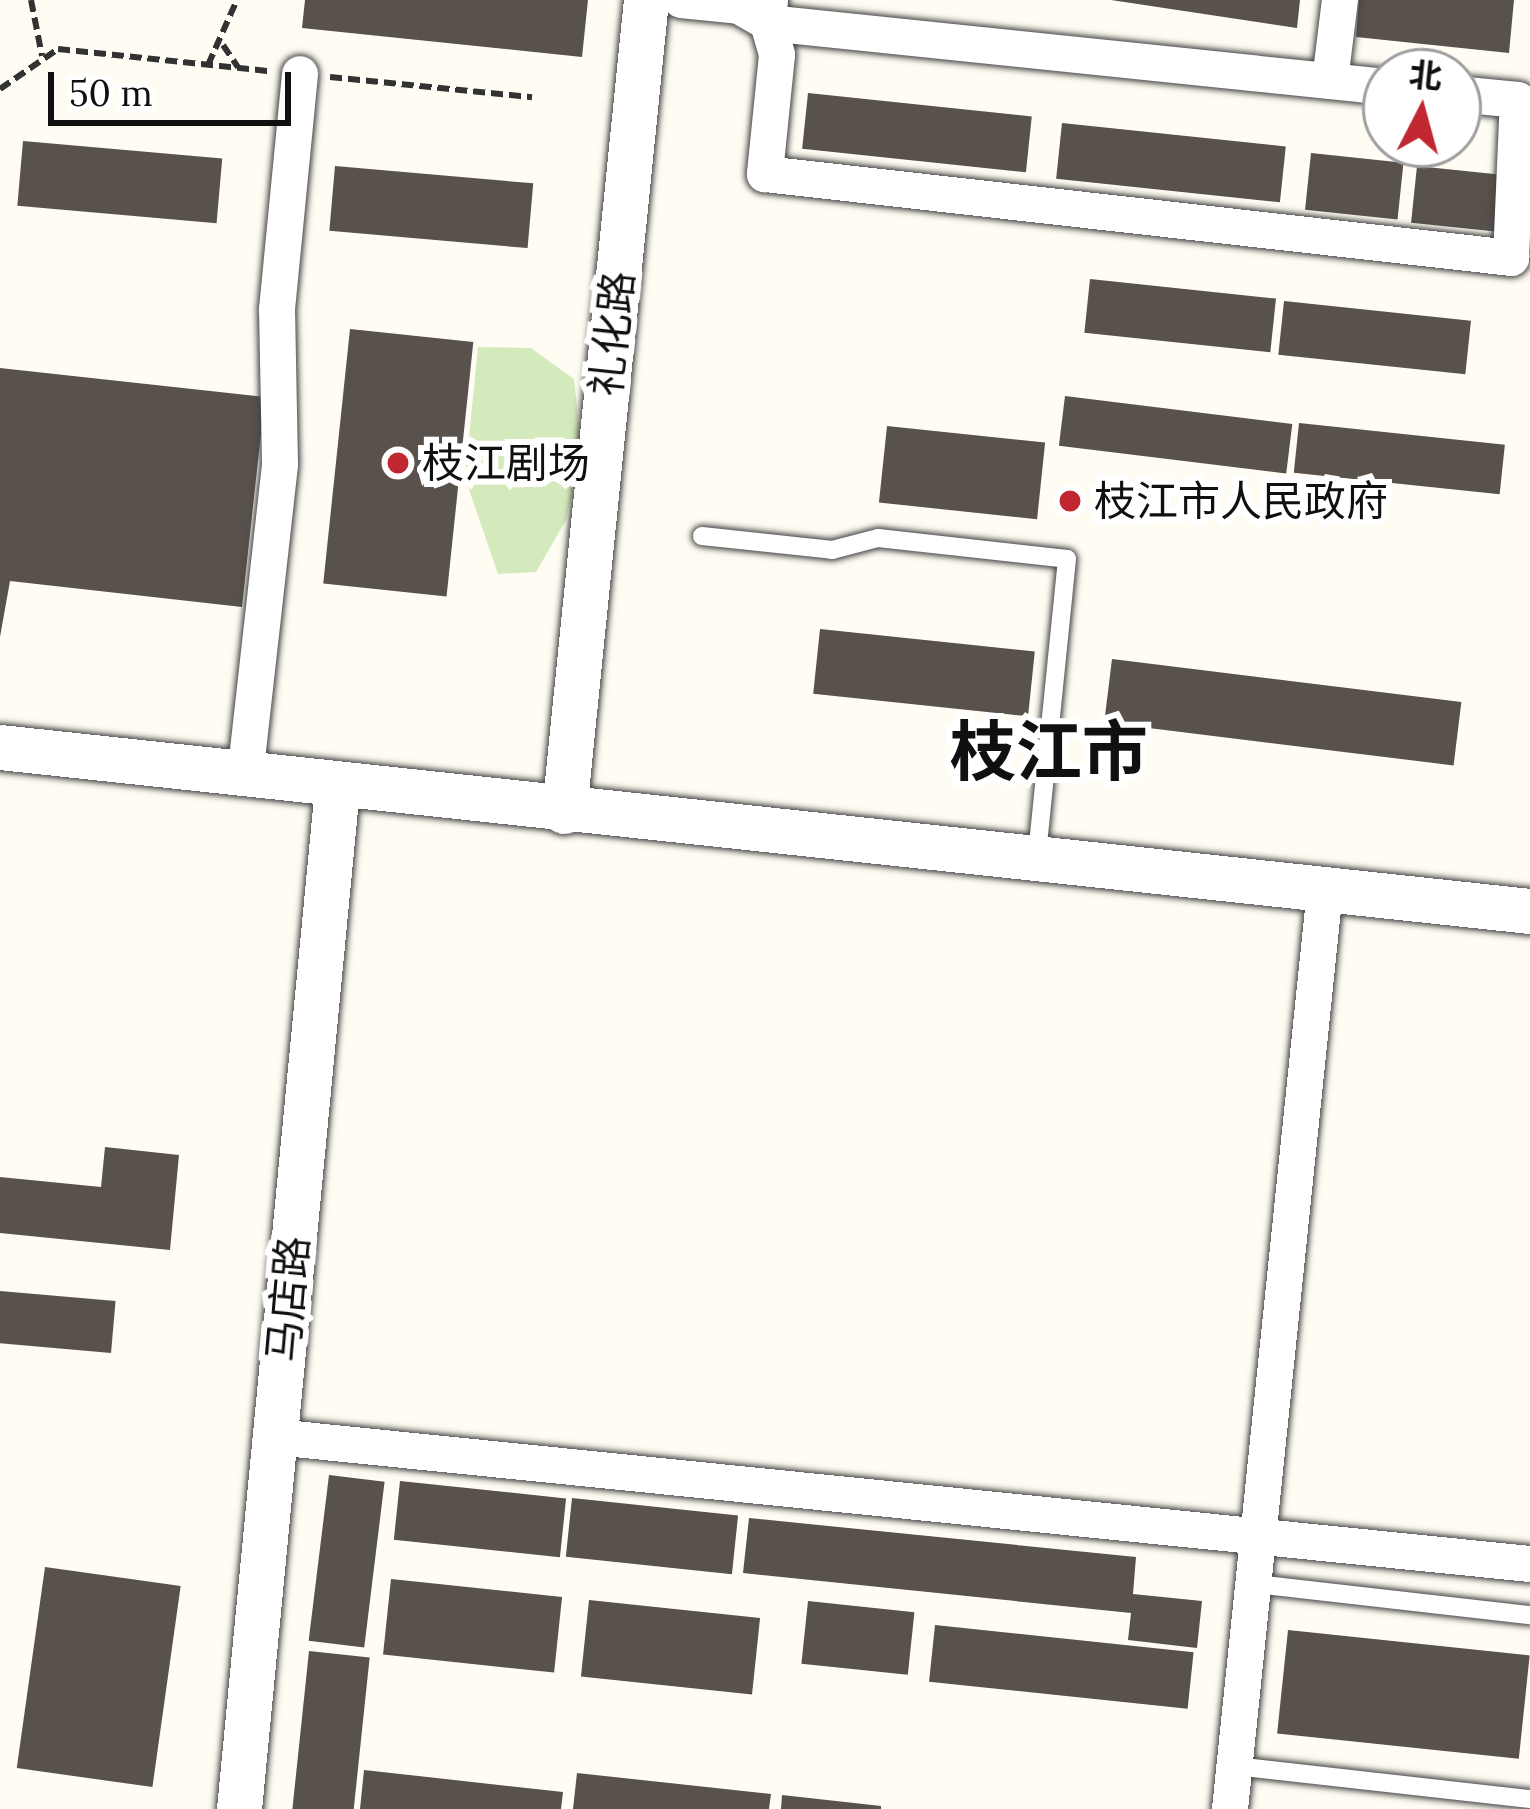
<!DOCTYPE html>
<meta charset="utf-8">
<style>
body{margin:0}
#map{position:relative;width:1530px;height:1809px;overflow:hidden;background:#fffcf3;font-family:Lora,"Noto Sans SC",serif}
div>[style]{position:absolute}
.green>*{inset:0;background:#d4eabc}
.building>*{inset:0;background:#58514c;transform-origin:0 0}
.path>*{height:6px;margin-top:-3px;transform-origin:0;background:repeating-linear-gradient(90deg,#323232 0 12px,transparent 0 18px)}
.roads{filter:drop-shadow(0 0 3px #434343) drop-shadow(0 0 3px #434343)}
.service>*{height:18px;margin:-9px;padding:0 9px;transform-origin:9px;border-radius:9px;background:#fff}
.minor>*{height:36px;margin:-18px;padding:0 18px;transform-origin:18px;border-radius:18px;background:#fff}
.tertiary>*{height:45px;margin:-22.5px;padding:0 22.5px;transform-origin:22.5px;border-radius:22.5px;background:#fff}
.dots>*{width:33px;height:33px;translate:-50% -50%;box-sizing:border-box;border:6px solid #fff;border-radius:50%}
span{translate:-50% -50%;white-space:nowrap;text-align:center;line-height:1.15;-webkit-text-stroke:12px #fff;paint-order:stroke}
.street-label{font-size:42px;color:#101010}
.poi-label{font-size:42px;color:#101010}
.left{translate:0 -50%;text-align:left}
.town-label{font-size:66px;color:#101010;font-weight:700}
.north{position:absolute;left:1362px;top:48px;width:120px;height:120px;box-sizing:border-box;background:#fff;border:3px solid #9f9f9f;border-radius:50%;rotate:6deg;font-size:33px;font-weight:700;line-height:48px;text-align:center;color:#101010}
.north::after{content:'';display:block;margin:auto;width:42px;height:54px;background:#c02730;clip-path:polygon(50% 0,100% 100%,50% 72%,0 100%)}
.scale{position:absolute;left:48px;top:72px;width:243px;height:54px;box-sizing:border-box;border:6px solid #101010;border-top:0;padding-left:15px;font-size:36px;line-height:42px;white-space:nowrap;color:#101010;-webkit-text-stroke:9px #fff;paint-order:stroke}
</style>
<div id="map">
<div class="green">
<i style="clip-path:polygon(478px 347px,531px 348px,574px 379px,582px 453px,566px 520px,536px 572px,498px 574px,465px 478px)"></i>
</div>
<div class="building">
<i style="clip-path:polygon(305px 0,588px 0,582px 57px,302px 28px)"></i>
<i style="clip-path:polygon(1111px 0,1300px 0,1297px 28px)"></i>
<i style="clip-path:polygon(1359px 0,1514px 0,1509px 53px,1356px 37px)"></i>
<i style="left:808px;top:93px;width:225px;height:56px;rotate:6deg"></i>
<i style="left:1062px;top:123px;width:225px;height:56px;rotate:6deg"></i>
<i style="left:23px;top:141px;width:200px;height:65px;rotate:5deg"></i>
<i style="left:1311px;top:153px;width:93px;height:57px;rotate:6deg"></i>
<i style="left:335px;top:166px;width:199px;height:65px;rotate:5deg"></i>
<i style="left:1417px;top:166px;width:92px;height:57px;rotate:6deg"></i>
<i style="left:1090px;top:279px;width:187px;height:54px;rotate:6deg"></i>
<i style="left:1284px;top:301px;width:188px;height:54px;rotate:6deg"></i>
<i style="left:350px;top:329px;width:124px;height:256px;rotate:6deg"></i>
<i style="clip-path:polygon(0 368px,265px 397px,242px 607px,10px 581px,0 637px)"></i>
<i style="left:1065px;top:396px;width:229px;height:50px;rotate:7deg"></i>
<i style="left:1299px;top:423px;width:207px;height:50px;rotate:6deg"></i>
<i style="left:887px;top:426px;width:159px;height:77px;rotate:6deg"></i>
<i style="left:820px;top:629px;width:216px;height:65px;rotate:6deg"></i>
<i style="left:1112px;top:659px;width:352px;height:64px;rotate:7deg"></i>
<i style="clip-path:polygon(105px 1147px,179px 1155px,170px 1250px,0 1233px,0 1177px,101px 1187px)"></i>
<i style="left:0;top:1291px;width:116px;height:52px;rotate:5deg"></i>
<i style="left:329px;top:1475px;width:56px;height:167px;rotate:7deg"></i>
<i style="left:400px;top:1481px;width:167px;height:59px;rotate:6deg"></i>
<i style="left:572px;top:1498px;width:167px;height:59px;rotate:6deg"></i>
<i style="clip-path:polygon(749px 1518px,1136px 1557px,1133px 1594px,1202px 1601px,1197px 1648px,1128px 1640px,1131px 1613px,743px 1573px)"></i>
<i style="left:45px;top:1567px;width:137px;height:203px;rotate:8deg"></i>
<i style="left:391px;top:1579px;width:172px;height:76px;rotate:6deg"></i>
<i style="left:589px;top:1600px;width:172px;height:77px;rotate:6deg"></i>
<i style="left:808px;top:1601px;width:107px;height:63px;rotate:6deg"></i>
<i style="left:935px;top:1625px;width:260px;height:57px;rotate:6deg"></i>
<i style="left:1288px;top:1630px;width:243px;height:104px;rotate:6deg"></i>
<i style="left:309px;top:1651px;width:61px;height:159px;rotate:6deg"></i>
<i style="clip-path:polygon(364px 1770px,563px 1792px,561px 1809px,360px 1809px)"></i>
<i style="clip-path:polygon(577px 1773px,771px 1794px,769px 1809px,573px 1809px)"></i>
<i style="clip-path:polygon(782px 1795px,881px 1806px,881px 1809px,781px 1809px)"></i>
</div>
<div class="path">
<i style="left:31px;top:0;width:57px;rotate:78.9deg"></i>
<i style="left:223px;top:45px;width:27px;rotate:56deg"></i>
<i style="left:208px;top:65px;width:71px;rotate:-66deg"></i>
<i style="left:330px;top:77px;width:203px;rotate:5.7deg"></i>
<i style="left:0;top:89px;width:70px;rotate:-34.6deg"></i>
<i style="left:58px;top:49px;width:212px;rotate:6deg"></i>
</div>
<div class="roads">
<div class="service">
<i style="left:702px;top:536px;width:131px;rotate:6.1deg"></i>
<i style="left:832px;top:550px;width:48px;rotate:-14.6deg"></i>
<i style="left:878px;top:538px;width:190px;rotate:6.3deg"></i>
<i style="left:1067px;top:559px;width:298px;rotate:95.8deg"></i>
<i style="left:1256px;top:1584px;width:276px;rotate:6.5deg"></i>
<i style="left:1235px;top:1766px;width:297px;rotate:6.4deg"></i>
</div>
<div class="minor">
<i style="left:681px;top:0;width:58px;rotate:5.9deg"></i>
<i style="left:739px;top:6px;width:34px;rotate:30deg"></i>
<i style="left:768px;top:23px;width:33px;rotate:74deg"></i>
<i style="left:777px;top:55px;width:120px;rotate:95.8deg"></i>
<i style="left:765px;top:174px;width:751px;rotate:6.42deg"></i>
<i style="left:1511px;top:258px;width:158px;rotate:-87.5deg"></i>
<i style="left:1518px;top:100px;width:60px;rotate:-174.3deg"></i>
<i style="left:770px;top:0;width:23px;rotate:95deg"></i>
<i style="left:768px;top:23px;width:621px;rotate:5.91deg"></i>
<i style="left:1330px;top:81px;width:82px;rotate:-83deg"></i>
<i style="left:245px;top:777px;width:315px;rotate:-83.6deg"></i>
<i style="left:280px;top:464px;width:155px;rotate:-91.1deg"></i>
<i style="left:277px;top:309px;width:236px;rotate:-84.4deg"></i>
<i style="left:275px;top:1437px;width:1261px;rotate:5.78deg"></i>
<i style="left:1230px;top:1809px;width:924px;rotate:-84.1deg"></i>
</div>
<div class="tertiary">
<i style="left:0;top:747px;width:1539px;rotate:6.12deg"></i>
<i style="left:564px;top:811px;width:815px;rotate:-84.23deg"></i>
<i style="left:239px;top:1809px;width:1026px;rotate:-84.52deg"></i>
</div>
</div>
<div class="dots">
<i style="left:398px;top:463px;background:#c02730"></i>
<i style="left:1070px;top:501px;background:#c02730"></i>
</div>
<div class="street-label">
<span style="left:612px;top:334px;rotate:-84deg">礼化路</span>
<span style="left:288px;top:1299px;rotate:-85deg">马店路</span>
</div>
<div class="poi-label">
<span class="left" style="left:422px;top:463px">枝江剧场</span>
<span class="left" style="left:1094px;top:501px">枝江市人民政府</span>
</div>
<div class="town-label">
<span style="left:1049px;top:752px">枝江市</span>
</div>
<div class="north">北</div>
<div class="scale">50 m</div>
</div>
